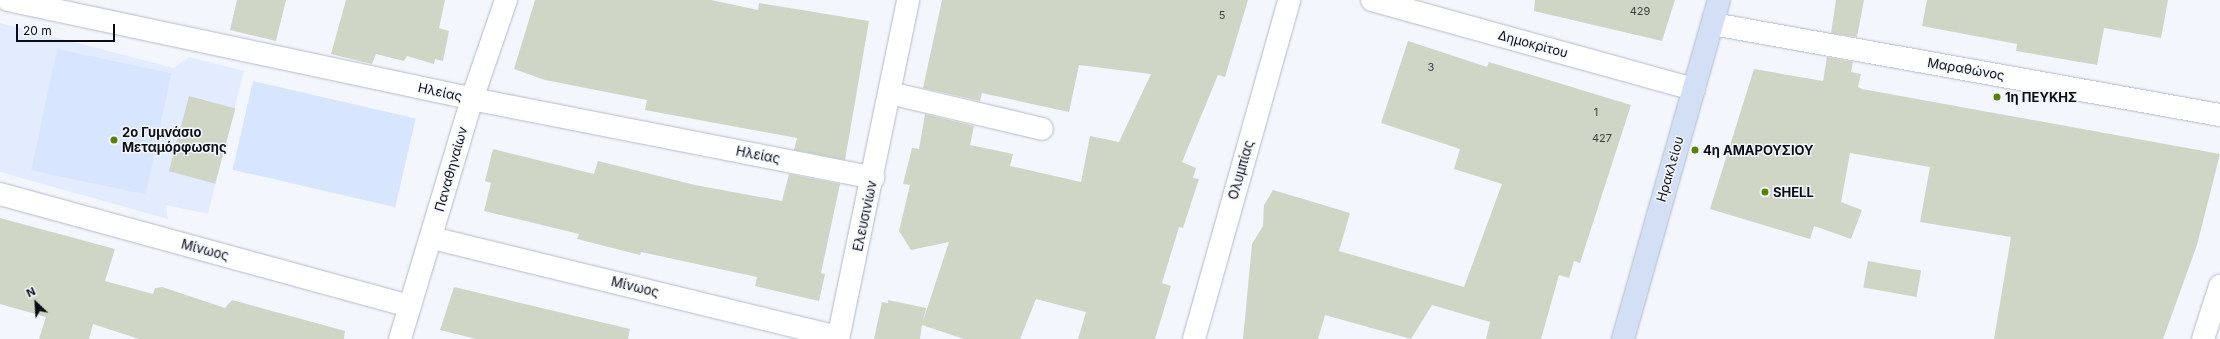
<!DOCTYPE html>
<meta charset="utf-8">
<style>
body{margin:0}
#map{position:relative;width:2220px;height:339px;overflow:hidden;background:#f3f6fc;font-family:Inter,sans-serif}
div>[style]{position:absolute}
.built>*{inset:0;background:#e3ecfe}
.green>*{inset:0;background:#d8e5fe;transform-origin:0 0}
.building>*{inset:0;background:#cfd6c6;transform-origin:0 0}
.roads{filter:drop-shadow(0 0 1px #b2bac9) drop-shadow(0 0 1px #b2bac9)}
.minor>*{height:22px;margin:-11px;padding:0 11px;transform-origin:11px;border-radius:11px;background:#fff}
.major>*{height:22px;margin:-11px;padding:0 11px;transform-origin:11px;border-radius:11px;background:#d3dff5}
.dots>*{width:11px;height:11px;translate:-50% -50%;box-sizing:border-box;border:2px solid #f3f6fc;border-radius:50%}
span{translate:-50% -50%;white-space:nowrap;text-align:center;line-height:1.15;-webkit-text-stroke:3px #f3f6fc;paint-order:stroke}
.number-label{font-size:11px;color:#3b3f3f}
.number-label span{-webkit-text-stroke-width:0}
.street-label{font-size:13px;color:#0a0d12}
.poi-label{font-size:13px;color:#0a0d12;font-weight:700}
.left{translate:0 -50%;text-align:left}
.north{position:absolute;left:16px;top:283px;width:40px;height:40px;-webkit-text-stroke:3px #f3f6fc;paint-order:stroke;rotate:335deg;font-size:11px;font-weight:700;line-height:16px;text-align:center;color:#0a0d12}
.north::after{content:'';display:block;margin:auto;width:14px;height:18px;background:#0a0d12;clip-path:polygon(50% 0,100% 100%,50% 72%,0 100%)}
.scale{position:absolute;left:16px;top:24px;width:99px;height:18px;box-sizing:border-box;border:2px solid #0a0d12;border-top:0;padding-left:5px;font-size:12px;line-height:14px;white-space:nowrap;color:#0a0d12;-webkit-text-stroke:3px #f3f6fc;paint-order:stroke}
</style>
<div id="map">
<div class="built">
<i style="clip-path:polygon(0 23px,174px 68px,189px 57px,244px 71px,208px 214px,166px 205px,168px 219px,0 172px)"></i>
</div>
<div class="green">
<i style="left:57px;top:49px;width:117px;height:124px;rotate:12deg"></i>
<i style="left:253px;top:81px;width:167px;height:91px;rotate:13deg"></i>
</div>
<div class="building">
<i style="clip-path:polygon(237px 0,286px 0,276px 41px,230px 30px)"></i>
<i style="clip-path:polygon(346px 0,445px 0,439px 28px,449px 31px,443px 61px,435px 59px,434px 64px,407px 56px,404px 61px,376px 54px,372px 64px,331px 54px)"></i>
<i style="clip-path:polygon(535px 0,711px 0,758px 10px,759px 3px,869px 21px,845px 160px,794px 150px,797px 138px,645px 110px,647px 100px,545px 80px,514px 69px)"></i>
<i style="clip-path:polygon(942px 0,1248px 0,1225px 77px,1218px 75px,1182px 162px,1196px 168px,1193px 178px,1199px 179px,1183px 228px,1179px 227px,1162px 283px,1171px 286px,1155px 339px,1078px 339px,1086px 312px,1036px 299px,1020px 339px,964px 339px,922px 325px,920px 339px,874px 339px,882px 302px,888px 303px,888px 300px,926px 308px,923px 321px,949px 242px,911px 250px,899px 231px,910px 185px,903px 184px,912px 148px,919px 149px,925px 114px,974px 126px,970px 145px,1013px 154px,1010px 166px,1081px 182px,1090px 136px,1119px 142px,1151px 74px,1079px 65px,1069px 112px,982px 93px,980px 101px,923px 88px)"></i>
<i style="clip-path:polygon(1535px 0,1675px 0,1662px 41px,1534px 11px)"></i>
<i style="clip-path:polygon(1836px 0,1864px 0,1857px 37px,1831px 33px)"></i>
<i style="clip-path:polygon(1927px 0,2168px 0,2161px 38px,2104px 28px,2097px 65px,2016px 51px,2017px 44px,1922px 26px)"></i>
<i style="clip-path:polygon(1408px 41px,1487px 67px,1489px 62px,1631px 105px,1580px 263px,1574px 261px,1569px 278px,1559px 275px,1541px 339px,1486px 339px,1490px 322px,1432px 305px,1411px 339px,1325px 315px,1318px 339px,1243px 339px,1252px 244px,1263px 226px,1264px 205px,1273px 190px,1350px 213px,1339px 251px,1464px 287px,1502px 184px,1454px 169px,1460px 149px,1381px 123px)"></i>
<i style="clip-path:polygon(1827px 57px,1853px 62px,1851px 72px,1861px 74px,1858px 87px,1862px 89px,2220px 154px,2197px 245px,2163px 339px,1994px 339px,2011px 237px,1920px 222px,1930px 167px,1850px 153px,1841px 202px,1862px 210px,1851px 239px,1814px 226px,1810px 239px,1710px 209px,1754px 69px,1823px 81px)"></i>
<i style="left:189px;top:96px;width:48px;height:78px;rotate:15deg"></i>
<i style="clip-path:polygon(493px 149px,594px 174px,598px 161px,695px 185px,782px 201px,789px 174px,840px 184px,821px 273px,825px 274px,819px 301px,755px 286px,757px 277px,641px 252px,640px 255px,577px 239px,579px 234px,484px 211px,491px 183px,485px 181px)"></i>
<i style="clip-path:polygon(0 218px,115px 249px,105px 281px,153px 294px,155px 288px,162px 287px,225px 308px,232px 300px,345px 331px,344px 339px,139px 339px,93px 324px,89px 339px,39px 339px,46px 317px,0 304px)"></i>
<i style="left:1868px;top:261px;width:54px;height:27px;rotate:10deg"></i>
<i style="clip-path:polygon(454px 287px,630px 329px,628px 339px,476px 339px,440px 330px)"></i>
</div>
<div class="roads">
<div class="minor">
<i style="left:8px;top:0;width:474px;rotate:12deg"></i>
<i style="left:472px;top:99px;width:409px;rotate:11.1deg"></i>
<i style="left:1372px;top:0;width:334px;rotate:15.5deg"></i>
<i style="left:1713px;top:24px;width:515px;rotate:10.18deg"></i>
<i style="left:890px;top:93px;width:156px;rotate:13.3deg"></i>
<i style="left:0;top:194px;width:424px;rotate:15.3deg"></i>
<i style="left:432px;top:238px;width:418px;rotate:13.7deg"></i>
<i style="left:400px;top:339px;width:251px;rotate:-73.3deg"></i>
<i style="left:472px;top:99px;width:105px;rotate:-71deg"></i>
<i style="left:838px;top:339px;width:346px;rotate:-78.3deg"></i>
<i style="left:1194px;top:339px;width:352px;rotate:-74.3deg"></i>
<i style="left:2203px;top:339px;width:56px;rotate:-72.2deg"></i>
</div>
<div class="major">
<i style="left:1623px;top:339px;width:352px;rotate:-74.2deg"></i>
</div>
</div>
<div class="dots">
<i style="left:1997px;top:97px;background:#598103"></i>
<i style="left:114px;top:140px;background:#598103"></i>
<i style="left:1695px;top:150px;background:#598103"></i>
<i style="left:1765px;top:192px;background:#598103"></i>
</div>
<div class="number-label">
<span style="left:1640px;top:11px">429</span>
<span style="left:1222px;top:15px">5</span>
<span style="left:1431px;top:67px">3</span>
<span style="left:1596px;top:112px">1</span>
<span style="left:1602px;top:138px">427</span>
</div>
<div class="street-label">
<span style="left:1533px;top:44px;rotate:15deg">Δημοκρίτου</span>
<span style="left:1966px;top:69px;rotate:10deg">Μαραθώνος</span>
<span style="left:440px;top:92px;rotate:12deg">Ηλείας</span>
<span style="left:758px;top:155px;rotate:11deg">Ηλείας</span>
<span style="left:451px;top:169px;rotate:-74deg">Παναθηναίων</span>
<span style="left:1670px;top:169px;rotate:-74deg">Ηρακλείου</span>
<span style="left:1241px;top:170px;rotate:-74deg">Ολυμπίας</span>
<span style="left:865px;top:216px;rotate:-78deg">Ελευσινίων</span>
<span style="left:205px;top:250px;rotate:15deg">Μίνωος</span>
<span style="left:635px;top:287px;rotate:14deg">Μίνωος</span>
</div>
<div class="poi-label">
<span class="left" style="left:2005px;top:97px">1η ΠΕΥΚΗΣ</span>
<span class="left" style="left:122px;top:140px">2ο Γυμνάσιο<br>Μεταμόρφωσης</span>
<span class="left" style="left:1703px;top:150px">4η ΑΜΑΡΟΥΣΙΟΥ</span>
<span class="left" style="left:1773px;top:192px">SHELL</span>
</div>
<div class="north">N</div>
<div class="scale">20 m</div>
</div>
